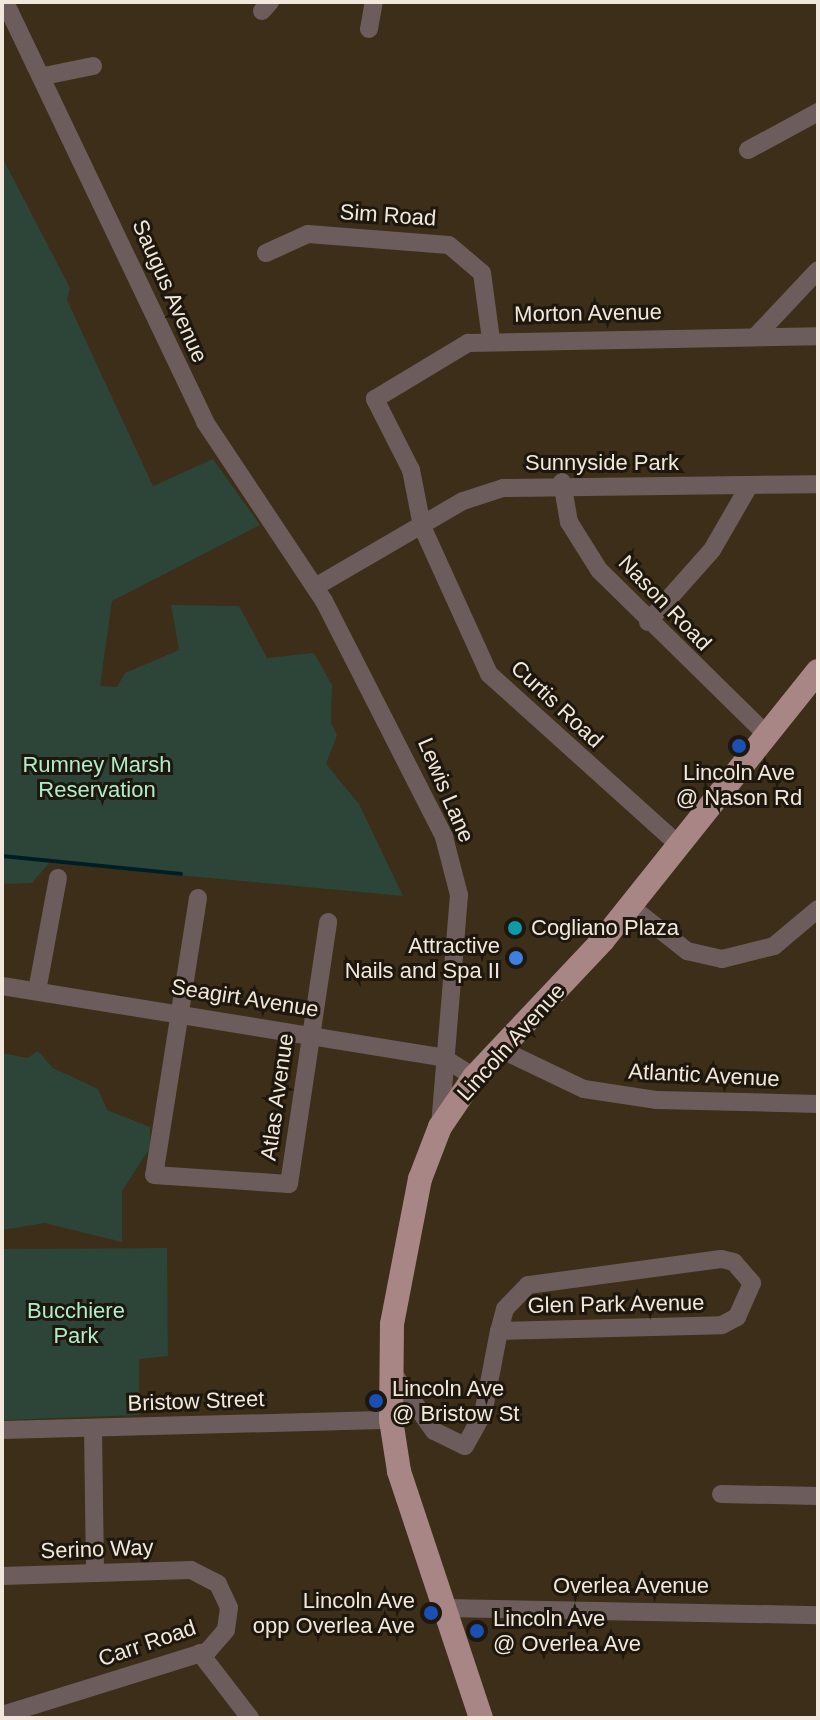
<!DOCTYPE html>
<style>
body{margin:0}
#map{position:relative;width:820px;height:1720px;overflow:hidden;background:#3c2e18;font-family:Arial,sans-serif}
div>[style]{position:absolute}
.green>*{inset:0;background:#2c4538}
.stream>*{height:4px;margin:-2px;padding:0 2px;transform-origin:2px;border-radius:2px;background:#001d24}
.minor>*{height:18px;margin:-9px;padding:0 9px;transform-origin:9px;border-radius:9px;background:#6d5c5c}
.major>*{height:24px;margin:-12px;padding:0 12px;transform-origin:12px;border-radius:12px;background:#a88686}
.dots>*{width:22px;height:22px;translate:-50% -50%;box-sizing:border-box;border:4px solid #1e170e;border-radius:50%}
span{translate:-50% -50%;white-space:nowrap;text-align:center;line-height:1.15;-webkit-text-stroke:6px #1e170e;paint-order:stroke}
.street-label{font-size:22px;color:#f1e8db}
.park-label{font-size:22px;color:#afedca}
.poi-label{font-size:22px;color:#f1e8db}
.left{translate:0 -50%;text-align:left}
.right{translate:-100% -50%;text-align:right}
.frame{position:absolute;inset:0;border:4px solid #f1e8db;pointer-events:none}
</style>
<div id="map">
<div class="green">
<i style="clip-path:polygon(2px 157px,70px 288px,67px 300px,153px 486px,213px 459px,260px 525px,112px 601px,100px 686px,117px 687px,125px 673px,179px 650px,171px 605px,239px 606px,267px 658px,314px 653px,332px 685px,331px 723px,337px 735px,326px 764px,359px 804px,403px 896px,49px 863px,32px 883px,2px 884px)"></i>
<i style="clip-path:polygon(38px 1051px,53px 1068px,98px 1089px,107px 1110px,150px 1127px,150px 1148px,122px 1191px,122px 1242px,45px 1223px,2px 1230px,2px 1053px,27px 1058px)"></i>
<i style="clip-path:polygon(167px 1248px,168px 1356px,139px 1359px,139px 1415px,2px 1420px,2px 1249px)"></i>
</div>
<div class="stream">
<i style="left:2px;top:856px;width:180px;rotate:5.7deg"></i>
</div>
<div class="minor">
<i style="left:5px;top:2px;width:465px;rotate:64.5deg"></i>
<i style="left:205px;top:422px;width:215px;rotate:56.4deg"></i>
<i style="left:324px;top:601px;width:265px;rotate:63deg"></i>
<i style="left:444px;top:837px;width:60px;rotate:75.5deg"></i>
<i style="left:459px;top:895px;width:233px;rotate:94.7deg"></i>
<i style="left:262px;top:11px;width:12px;rotate:-48deg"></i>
<i style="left:369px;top:29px;width:27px;rotate:-80deg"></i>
<i style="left:44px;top:76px;width:50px;rotate:-11.5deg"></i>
<i style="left:748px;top:150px;width:80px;rotate:-28.5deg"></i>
<i style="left:266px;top:253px;width:46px;rotate:-24.3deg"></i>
<i style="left:308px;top:234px;width:141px;rotate:4.5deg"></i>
<i style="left:449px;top:245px;width:43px;rotate:40.3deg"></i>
<i style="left:482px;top:273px;width:68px;rotate:82.3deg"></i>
<i style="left:757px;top:335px;width:89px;rotate:-46.8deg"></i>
<i style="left:562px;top:482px;width:41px;rotate:80.1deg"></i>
<i style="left:569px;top:522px;width:57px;rotate:58deg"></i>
<i style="left:599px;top:570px;width:237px;rotate:44.5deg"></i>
<i style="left:315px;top:587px;width:171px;rotate:-30.2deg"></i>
<i style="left:463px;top:501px;width:42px;rotate:-18deg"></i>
<i style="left:503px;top:488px;width:315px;rotate:-0.7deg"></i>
<i style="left:648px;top:622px;width:96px;rotate:-48.4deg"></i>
<i style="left:712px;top:550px;width:74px;rotate:-60deg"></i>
<i style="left:680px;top:846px;width:257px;rotate:-138deg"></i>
<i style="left:489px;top:674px;width:162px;rotate:-114.4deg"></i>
<i style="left:422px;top:526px;width:57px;rotate:-101.1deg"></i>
<i style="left:411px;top:470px;width:80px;rotate:-116.9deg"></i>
<i style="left:375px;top:399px;width:109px;rotate:-31.1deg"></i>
<i style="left:468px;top:343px;width:350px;rotate:-1.1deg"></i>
<i style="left:198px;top:898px;width:280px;rotate:99deg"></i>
<i style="left:154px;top:1175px;width:135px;rotate:3.8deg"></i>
<i style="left:289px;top:1184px;width:265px;rotate:-81.5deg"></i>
<i style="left:630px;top:906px;width:73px;rotate:38.3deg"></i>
<i style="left:687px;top:951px;width:36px;rotate:13deg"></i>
<i style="left:722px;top:959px;width:54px;rotate:-14deg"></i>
<i style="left:774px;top:946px;width:57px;rotate:-40.1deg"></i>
<i style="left:2px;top:986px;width:446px;rotate:9.2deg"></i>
<i style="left:442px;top:1057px;width:38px;rotate:32deg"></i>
<i style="left:37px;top:991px;width:115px;rotate:-79.5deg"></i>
<i style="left:500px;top:1049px;width:93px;rotate:25.5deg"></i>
<i style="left:584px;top:1089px;width:74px;rotate:8.6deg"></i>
<i style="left:657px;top:1100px;width:161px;rotate:1.4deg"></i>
<i style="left:393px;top:1373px;width:71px;rotate:54.7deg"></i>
<i style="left:434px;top:1431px;width:34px;rotate:26deg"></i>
<i style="left:465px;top:1446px;width:37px;rotate:-61deg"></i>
<i style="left:483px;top:1414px;width:85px;rotate:-79.1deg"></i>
<i style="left:499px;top:1331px;width:223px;rotate:-1.5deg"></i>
<i style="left:722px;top:1325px;width:17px;rotate:-28deg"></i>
<i style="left:737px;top:1317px;width:37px;rotate:-66deg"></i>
<i style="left:752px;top:1283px;width:28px;rotate:-131deg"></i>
<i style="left:734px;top:1262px;width:13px;rotate:-167deg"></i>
<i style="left:721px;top:1259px;width:195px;rotate:172.3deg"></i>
<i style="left:528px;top:1285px;width:33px;rotate:134deg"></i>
<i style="left:505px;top:1309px;width:23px;rotate:105deg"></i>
<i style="left:93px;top:1428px;width:145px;rotate:89.2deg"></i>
<i style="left:2px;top:1430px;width:389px;rotate:-1.5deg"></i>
<i style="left:721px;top:1494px;width:97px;rotate:1.2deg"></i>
<i style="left:2px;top:1576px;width:189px;rotate:-1.8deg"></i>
<i style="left:191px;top:1570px;width:30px;rotate:27deg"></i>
<i style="left:218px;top:1584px;width:26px;rotate:65deg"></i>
<i style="left:229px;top:1608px;width:22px;rotate:98deg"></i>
<i style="left:226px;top:1630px;width:28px;rotate:131deg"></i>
<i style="left:208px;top:1651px;width:216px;rotate:162.7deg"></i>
<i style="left:444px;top:1608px;width:374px;rotate:1.1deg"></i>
<i style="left:200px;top:1653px;width:82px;rotate:52.4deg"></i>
</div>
<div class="major">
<i style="left:481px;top:1718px;width:260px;rotate:-108.4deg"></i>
<i style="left:399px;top:1471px;width:52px;rotate:-98.9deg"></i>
<i style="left:391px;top:1420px;width:96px;rotate:-89.4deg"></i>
<i style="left:392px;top:1324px;width:148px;rotate:-79.1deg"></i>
<i style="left:420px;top:1179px;width:56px;rotate:-69deg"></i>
<i style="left:440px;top:1127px;width:60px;rotate:-55.8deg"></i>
<i style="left:474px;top:1077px;width:188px;rotate:-46.7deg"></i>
<i style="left:603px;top:940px;width:344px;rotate:-51.4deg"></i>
</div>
<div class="dots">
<i style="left:739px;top:746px;background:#1a4fb4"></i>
<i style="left:515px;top:928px;background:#0f9aa8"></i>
<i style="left:516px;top:958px;background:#3f7fe0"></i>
<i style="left:376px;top:1401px;background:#1a4fb4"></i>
<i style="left:431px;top:1613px;background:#1a4fb4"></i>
<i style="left:477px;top:1631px;background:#1a4fb4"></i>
</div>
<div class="street-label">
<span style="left:388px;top:215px;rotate:4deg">Sim Road</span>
<span style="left:170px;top:291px;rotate:66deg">Saugus Avenue</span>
<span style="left:588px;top:313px;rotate:-1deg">Morton Avenue</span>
<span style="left:602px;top:463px">Sunnyside Park</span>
<span style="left:665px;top:603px;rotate:46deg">Nason Road</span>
<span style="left:557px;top:704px;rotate:43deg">Curtis Road</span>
<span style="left:446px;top:790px;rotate:67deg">Lewis Lane</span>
<span style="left:245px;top:998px;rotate:9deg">Seagirt Avenue</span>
<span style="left:511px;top:1042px;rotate:-48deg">Lincoln Avenue</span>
<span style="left:704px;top:1075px;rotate:3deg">Atlantic Avenue</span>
<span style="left:277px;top:1097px;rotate:-82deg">Atlas Avenue</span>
<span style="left:616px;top:1304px;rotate:-1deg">Glen Park Avenue</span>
<span style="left:196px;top:1401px;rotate:-2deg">Bristow Street</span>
<span style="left:97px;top:1549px;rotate:-2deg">Serino Way</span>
<span style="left:631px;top:1586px">Overlea Avenue</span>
<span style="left:147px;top:1643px;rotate:-19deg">Carr Road</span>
</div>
<div class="park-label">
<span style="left:97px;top:777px">Rumney Marsh<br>Reservation</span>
<span style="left:76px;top:1323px">Bucchiere<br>Park</span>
</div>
<div class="poi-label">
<span style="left:739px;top:785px">Lincoln Ave<br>@ Nason Rd</span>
<span class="left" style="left:531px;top:928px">Cogliano Plaza</span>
<span class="right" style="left:500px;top:958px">Attractive<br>Nails and Spa II</span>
<span class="left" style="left:392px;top:1401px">Lincoln Ave<br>@ Bristow St</span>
<span class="right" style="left:415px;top:1613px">Lincoln Ave<br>opp Overlea Ave</span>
<span class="left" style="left:493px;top:1631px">Lincoln Ave<br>@ Overlea Ave</span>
</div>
<div class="frame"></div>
</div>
